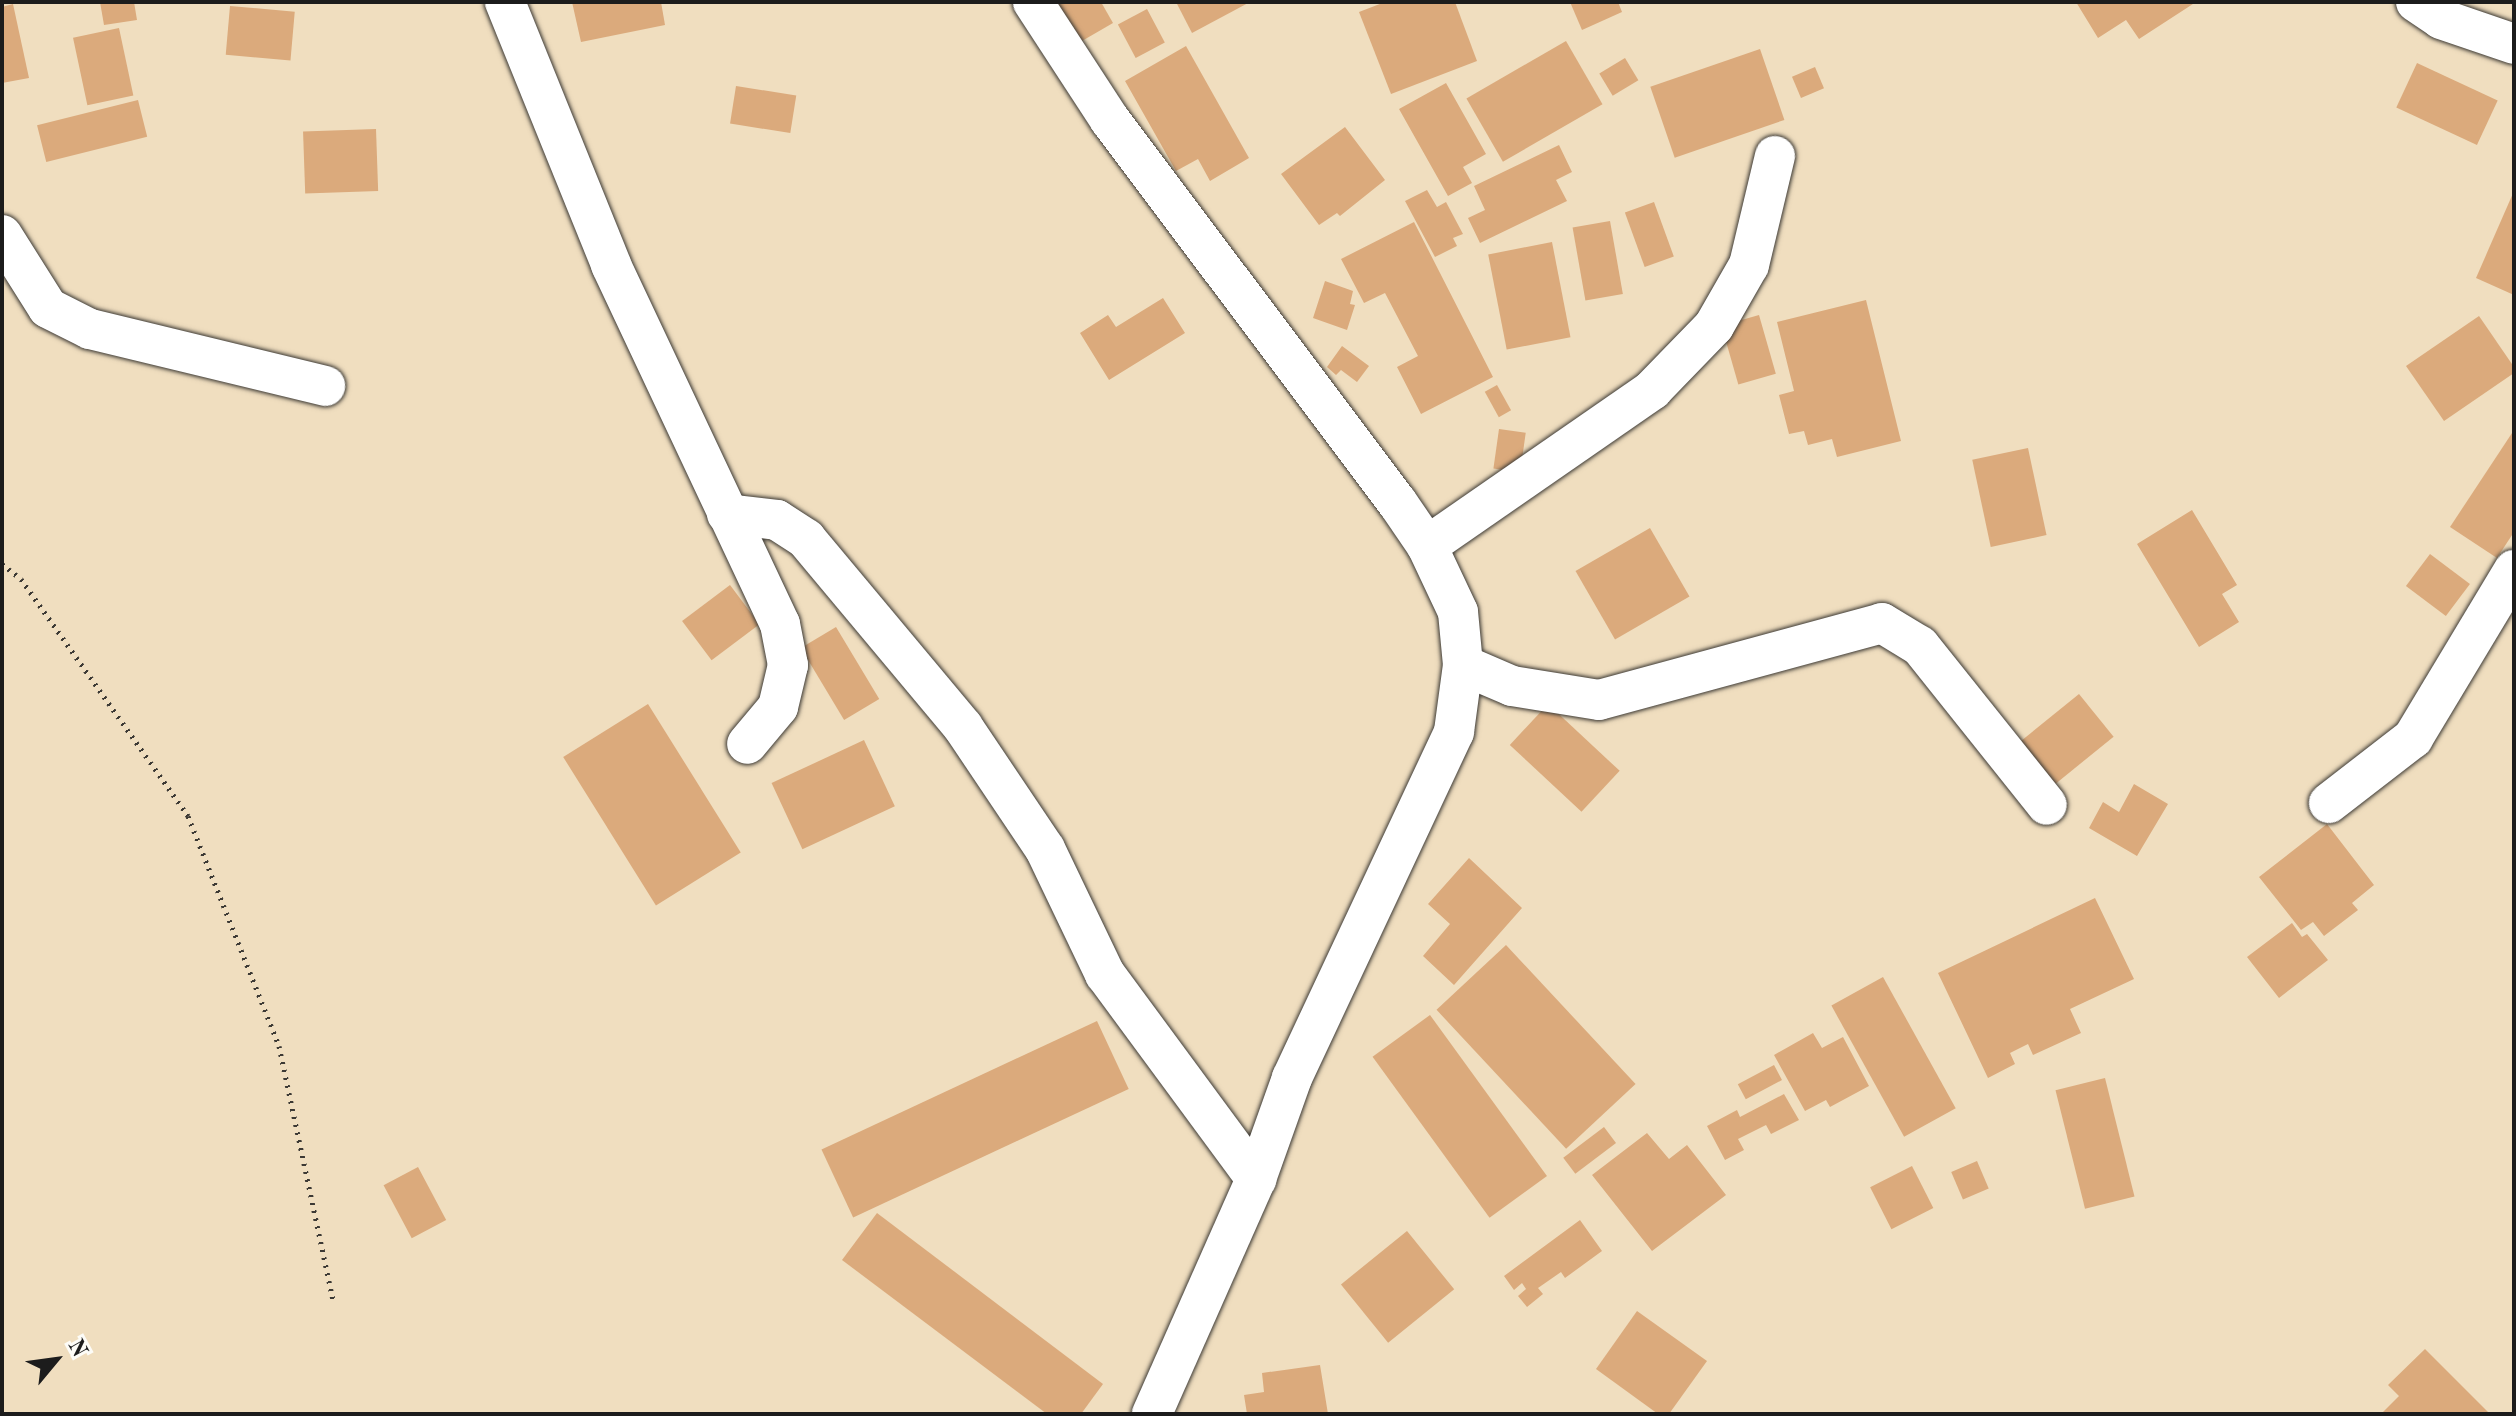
<!DOCTYPE html>
<style>
body{margin:0}
#map{position:relative;width:2516px;height:1416px;overflow:hidden;background:#f0debf;font-family:"Old Standard TT",serif}
div>[style]{position:absolute}
.building>*{inset:0;background:#dbaa7c;transform-origin:0 0}
.path>*{height:5px;margin-top:-2.5px;transform-origin:0;background:repeating-linear-gradient(90deg,#3c3934 0 2px,transparent 0 8px)}
.roads{filter:drop-shadow(0 0 2px #3c3934) drop-shadow(0 0 2px #3c3934)}
.street>*{height:40px;margin:-20px;padding:0 20px;transform-origin:20px;border-radius:20px;background:#fff}
span{translate:-50% -50%;white-space:nowrap;text-align:center;line-height:1.15;-webkit-text-stroke:6px #fdfcf7;paint-order:stroke}
.frame{position:absolute;inset:0;border:4px solid #1c1c1c;pointer-events:none}
.north{position:absolute;left:16px;top:1320px;width:80px;height:80px;-webkit-text-stroke:6px #fdfcf7;paint-order:stroke;rotate:61deg;font-size:22px;font-weight:700;line-height:32px;text-align:center;color:#1c1c1c}
.north::after{content:'';display:block;margin:auto;width:28px;height:36px;background:#1c1c1c;clip-path:polygon(50% 0,100% 100%,50% 72%,0 100%)}
</style>
<div id="map">
<div class="building">
<i style="clip-path:polygon(100px 2px,134px 2px,137px 20px,104px 25px)"></i>
<i style="clip-path:polygon(572px 2px,661px 2px,665px 25px,581px 42px)"></i>
<i style="clip-path:polygon(1049px 2px,1101px 2px,1113px 23px,1075px 45px)"></i>
<i style="clip-path:polygon(1176px 2px,1250px 2px,1192px 33px)"></i>
<i style="clip-path:polygon(1385px 2px,1455px 2px,1477px 61px,1391px 94px,1359px 12px)"></i>
<i style="clip-path:polygon(1570px 2px,1618px 2px,1622px 12px,1582px 30px)"></i>
<i style="clip-path:polygon(2076px 2px,2196px 2px,2139px 39px,2126px 20px,2098px 38px)"></i>
<i style="clip-path:polygon(13px 4px,29px 78px,2px 83px,2px 7px)"></i>
<i style="left:230px;top:6px;width:65px;height:49px;rotate:5deg"></i>
<i style="left:1147px;top:9px;width:38px;height:33px;rotate:62deg"></i>
<i style="left:119px;top:28px;width:69px;height:47px;rotate:78deg"></i>
<i style="left:1566px;top:41px;width:73px;height:115px;rotate:60deg"></i>
<i style="clip-path:polygon(1186px 46px,1249px 158px,1210px 181px,1198px 159px,1176px 171px,1125px 81px)"></i>
<i style="left:1760px;top:49px;width:75px;height:116px;rotate:71deg"></i>
<i style="left:1625px;top:58px;width:26px;height:30px;rotate:59deg"></i>
<i style="left:2417px;top:63px;width:89px;height:49px;rotate:25deg"></i>
<i style="left:1815px;top:67px;width:23px;height:25px;rotate:67deg"></i>
<i style="clip-path:polygon(1446px 83px,1486px 154px,1463px 167px,1472px 183px,1448px 196px,1399px 109px)"></i>
<i style="left:736px;top:86px;width:61px;height:38px;rotate:9deg"></i>
<i style="left:138px;top:100px;width:38px;height:104px;rotate:76deg"></i>
<i style="clip-path:polygon(1345px 127px,1385px 180px,1340px 216px,1337px 213px,1319px 225px,1281px 174px)"></i>
<i style="left:376px;top:129px;width:62px;height:73px;rotate:88deg"></i>
<i style="clip-path:polygon(1559px 145px,1572px 172px,1556px 180px,1567px 201px,1480px 243px,1468px 218px,1485px 210px,1474px 186px)"></i>
<i style="clip-path:polygon(1427px 190px,1437px 207px,1446px 202px,1463px 234px,1453px 238px,1457px 246px,1435px 257px,1405px 201px)"></i>
<i style="clip-path:polygon(2514px 191px,2514px 295px,2476px 278px)"></i>
<i style="left:1654px;top:202px;width:58px;height:31px;rotate:70deg"></i>
<i style="left:1610px;top:221px;width:74px;height:38px;rotate:80deg"></i>
<i style="clip-path:polygon(1414px 222px,1493px 377px,1421px 414px,1397px 367px,1418px 356px,1385px 293px,1364px 303px,1341px 259px)"></i>
<i style="left:1552px;top:242px;width:97px;height:65px;rotate:79deg"></i>
<i style="clip-path:polygon(1325px 281px,1353px 291px,1350px 304px,1355px 305px,1347px 330px,1313px 318px)"></i>
<i style="clip-path:polygon(1163px 298px,1185px 333px,1109px 380px,1080px 333px,1108px 315px,1116px 327px)"></i>
<i style="clip-path:polygon(1866px 300px,1901px 441px,1837px 457px,1832px 439px,1808px 445px,1804px 431px,1789px 434px,1779px 395px,1794px 391px,1777px 322px)"></i>
<i style="left:1759px;top:315px;width:61px;height:39px;rotate:74deg"></i>
<i style="clip-path:polygon(2479px 316px,2514px 367px,2514px 373px,2444px 421px,2406px 366px)"></i>
<i style="clip-path:polygon(1342px 346px,1369px 366px,1357px 382px,1341px 370px,1336px 375px,1327px 367px)"></i>
<i style="left:1497px;top:385px;width:29px;height:14px;rotate:61deg"></i>
<i style="left:1499px;top:429px;width:27px;height:40px;rotate:8deg"></i>
<i style="clip-path:polygon(2514px 430px,2514px 532px,2497px 558px,2450px 527px)"></i>
<i style="left:2028px;top:448px;width:89px;height:57px;rotate:78deg"></i>
<i style="clip-path:polygon(2192px 510px,2237px 585px,2222px 594px,2239px 622px,2199px 647px,2137px 544px)"></i>
<i style="left:1650px;top:528px;width:79px;height:86px;rotate:60deg"></i>
<i style="left:2430px;top:554px;width:50px;height:40px;rotate:37deg"></i>
<i style="left:730px;top:585px;width:49px;height:60px;rotate:53deg"></i>
<i style="left:836px;top:627px;width:84px;height:41px;rotate:59deg"></i>
<i style="left:2079px;top:694px;width:55px;height:75px;rotate:51deg"></i>
<i style="left:648px;top:704px;width:175px;height:100px;rotate:58deg"></i>
<i style="left:1548px;top:704px;width:98px;height:56px;rotate:43deg"></i>
<i style="left:864px;top:740px;width:73px;height:102px;rotate:65deg"></i>
<i style="clip-path:polygon(2134px 784px,2168px 804px,2137px 856px,2089px 828px,2103px 802px,2119px 812px)"></i>
<i style="clip-path:polygon(2327px 824px,2374px 885px,2352px 903px,2358px 910px,2324px 936px,2313px 922px,2301px 930px,2259px 877px)"></i>
<i style="clip-path:polygon(1469px 858px,1522px 908px,1454px 985px,1423px 956px,1450px 924px,1428px 904px)"></i>
<i style="clip-path:polygon(2095px 898px,2134px 979px,2070px 1009px,2081px 1033px,2033px 1055px,2028px 1044px,2010px 1053px,2015px 1064px,1988px 1078px,1938px 973px)"></i>
<i style="clip-path:polygon(2292px 923px,2302px 937px,2307px 934px,2328px 960px,2279px 998px,2247px 957px)"></i>
<i style="left:1506px;top:945px;width:190px;height:95px;rotate:47deg"></i>
<i style="left:1883px;top:977px;width:150px;height:59px;rotate:61deg"></i>
<i style="left:1430px;top:1015px;width:199px;height:71px;rotate:54deg"></i>
<i style="left:1097px;top:1021px;width:75px;height:304px;rotate:65deg"></i>
<i style="clip-path:polygon(1813px 1033px,1822px 1048px,1843px 1037px,1869px 1086px,1830px 1107px,1826px 1100px,1805px 1111px,1774px 1055px)"></i>
<i style="left:1774px;top:1065px;width:17px;height:41px;rotate:62deg"></i>
<i style="left:2105px;top:1078px;width:122px;height:51px;rotate:76deg"></i>
<i style="clip-path:polygon(1784px 1094px,1799px 1120px,1771px 1134px,1766px 1125px,1738px 1139px,1744px 1150px,1725px 1160px,1707px 1126px,1737px 1110px,1740px 1117px)"></i>
<i style="left:1604px;top:1127px;width:20px;height:51px;rotate:53deg"></i>
<i style="clip-path:polygon(1647px 1133px,1669px 1159px,1687px 1145px,1726px 1195px,1652px 1251px,1592px 1175px)"></i>
<i style="left:1977px;top:1161px;width:30px;height:28px;rotate:67deg"></i>
<i style="left:1912px;top:1166px;width:47px;height:47px;rotate:63deg"></i>
<i style="left:418px;top:1167px;width:60px;height:39px;rotate:62deg"></i>
<i style="clip-path:polygon(877px 1213px,1103px 1384px,1081px 1414px,1047px 1414px,842px 1260px)"></i>
<i style="clip-path:polygon(1580px 1220px,1602px 1251px,1565px 1278px,1561px 1272px,1538px 1288px,1543px 1294px,1527px 1307px,1518px 1296px,1526px 1289px,1522px 1283px,1514px 1290px,1504px 1276px)"></i>
<i style="left:1407px;top:1231px;width:75px;height:85px;rotate:51deg"></i>
<i style="clip-path:polygon(1637px 1311px,1707px 1361px,1669px 1414px,1658px 1414px,1596px 1369px)"></i>
<i style="clip-path:polygon(2425px 1349px,2490px 1414px,2381px 1414px,2399px 1396px,2388px 1385px)"></i>
<i style="clip-path:polygon(1320px 1365px,1328px 1414px,1247px 1414px,1244px 1395px,1264px 1392px,1262px 1373px)"></i>
</div>
<div class="path">
<i style="left:2px;top:564px;width:24px;rotate:38deg"></i>
<i style="left:21px;top:579px;width:290px;rotate:54.8deg"></i>
<i style="left:188px;top:816px;width:247px;rotate:68.4deg"></i>
<i style="left:279px;top:1046px;width:259px;rotate:78deg"></i>
</div>
<div class="roads">
<div class="street">
<i style="left:505px;top:2px;width:284px;rotate:68deg"></i>
<i style="left:611px;top:265px;width:397px;rotate:64.8deg"></i>
<i style="left:780px;top:624px;width:42px;rotate:79deg"></i>
<i style="left:788px;top:665px;width:43px;rotate:103.4deg"></i>
<i style="left:778px;top:707px;width:48px;rotate:130deg"></i>
<i style="left:1033px;top:2px;width:141px;rotate:56.9deg"></i>
<i style="left:1110px;top:120px;width:478px;rotate:53.1deg"></i>
<i style="left:1397px;top:502px;width:53px;rotate:55.7deg"></i>
<i style="left:1427px;top:546px;width:73px;rotate:64.8deg"></i>
<i style="left:1458px;top:612px;width:53px;rotate:84.6deg"></i>
<i style="left:1463px;top:665px;width:68px;rotate:97.7deg"></i>
<i style="left:1454px;top:732px;width:382px;rotate:115.1deg"></i>
<i style="left:1292px;top:1078px;width:107px;rotate:109.6deg"></i>
<i style="left:1256px;top:1179px;width:257px;rotate:113.9deg"></i>
<i style="left:2416px;top:2px;width:30px;rotate:34deg"></i>
<i style="left:2441px;top:19px;width:77px;rotate:18.9deg"></i>
<i style="left:2px;top:235px;width:86px;rotate:57.8deg"></i>
<i style="left:48px;top:308px;width:47px;rotate:26.6deg"></i>
<i style="left:90px;top:329px;width:242px;rotate:13.6deg"></i>
<i style="left:727px;top:514px;width:50px;rotate:6.8deg"></i>
<i style="left:777px;top:520px;width:35px;rotate:33deg"></i>
<i style="left:806px;top:539px;width:245px;rotate:50.1deg"></i>
<i style="left:963px;top:727px;width:147px;rotate:56.1deg"></i>
<i style="left:1045px;top:849px;width:139px;rotate:64.4deg"></i>
<i style="left:1105px;top:974px;width:255px;rotate:53.6deg"></i>
<i style="left:1427px;top:546px;width:274px;rotate:-34.7deg"></i>
<i style="left:1652px;top:390px;width:89px;rotate:-45.9deg"></i>
<i style="left:1714px;top:326px;width:70px;rotate:-60.2deg"></i>
<i style="left:1749px;top:265px;width:112px;rotate:-76.6deg"></i>
<i style="left:1463px;top:665px;width:53px;rotate:23.2deg"></i>
<i style="left:1512px;top:686px;width:88px;rotate:9.1deg"></i>
<i style="left:1599px;top:700px;width:293px;rotate:-15.2deg"></i>
<i style="left:1882px;top:623px;width:44px;rotate:31.2deg"></i>
<i style="left:1920px;top:646px;width:203px;rotate:51.4deg"></i>
<i style="left:2329px;top:803px;width:106px;rotate:-37.7deg"></i>
<i style="left:2413px;top:738px;width:196px;rotate:-59deg"></i>
</div>
</div>
<div class="frame"></div>
<div class="north">N</div>
</div>
